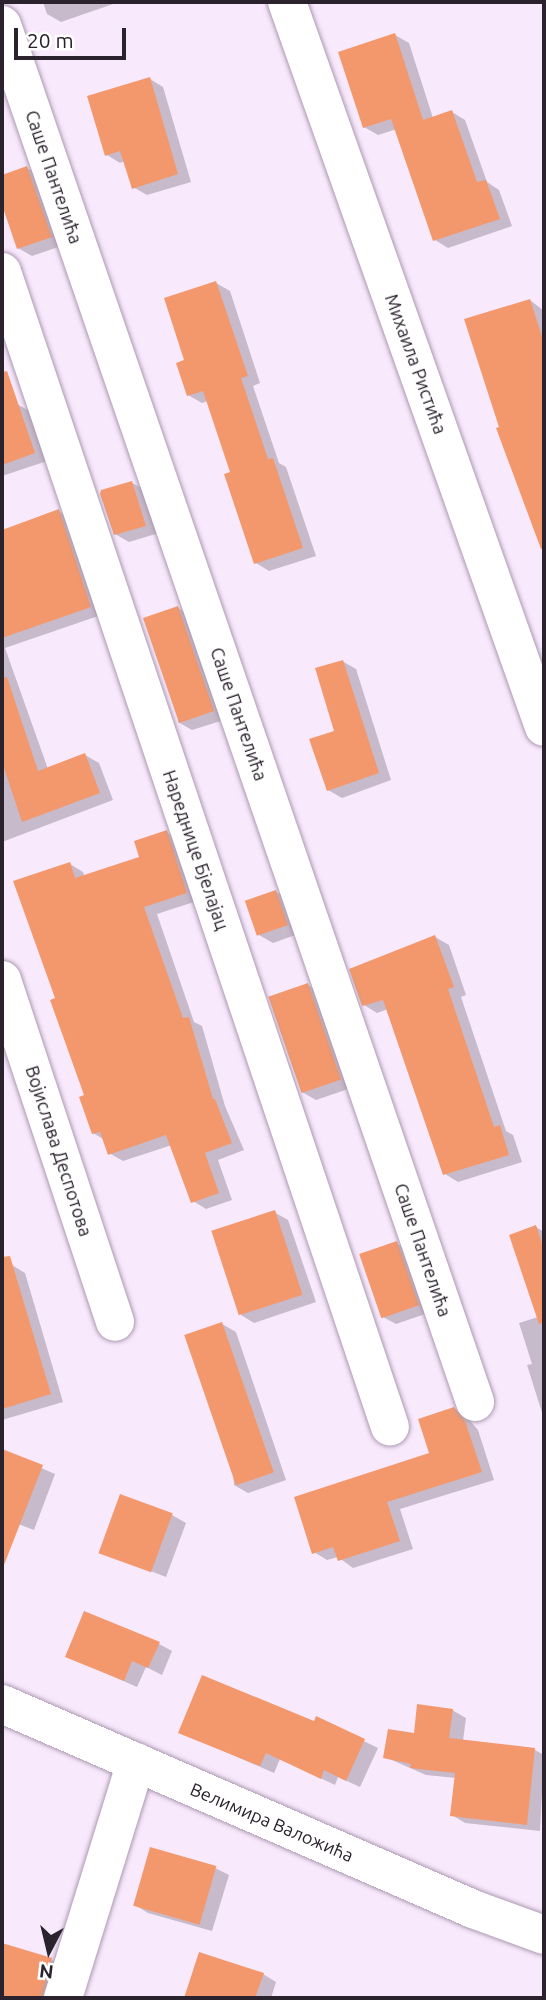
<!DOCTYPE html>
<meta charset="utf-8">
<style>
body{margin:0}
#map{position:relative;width:546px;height:2000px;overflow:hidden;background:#f9e9fd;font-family:Ubuntu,sans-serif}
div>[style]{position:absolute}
.shadow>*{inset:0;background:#0003}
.building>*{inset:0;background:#f3986c;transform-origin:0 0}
.roads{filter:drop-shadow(0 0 2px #ab99b0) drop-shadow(0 0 2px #ab99b0)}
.minor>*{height:38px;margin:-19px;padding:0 19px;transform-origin:19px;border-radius:19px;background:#fff}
span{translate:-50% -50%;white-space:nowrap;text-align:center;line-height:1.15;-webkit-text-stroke:5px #fff;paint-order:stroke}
.street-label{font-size:18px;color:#2a222c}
.frame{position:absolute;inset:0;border:4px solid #2a222c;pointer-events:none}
.north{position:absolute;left:14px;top:1916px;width:70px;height:70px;-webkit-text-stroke:5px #fff;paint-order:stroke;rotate:187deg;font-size:19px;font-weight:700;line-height:28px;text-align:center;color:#2a222c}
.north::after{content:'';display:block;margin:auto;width:24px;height:32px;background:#2a222c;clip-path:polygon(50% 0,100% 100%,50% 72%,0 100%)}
.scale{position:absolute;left:14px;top:28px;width:112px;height:32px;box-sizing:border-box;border:4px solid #2a222c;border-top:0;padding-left:9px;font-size:21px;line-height:24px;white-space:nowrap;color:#2a222c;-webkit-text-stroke:5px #fff;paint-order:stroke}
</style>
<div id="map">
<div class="shadow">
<i style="clip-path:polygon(43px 2px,119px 2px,61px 22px,47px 14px)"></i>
<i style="clip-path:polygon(395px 35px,409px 43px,433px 118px,452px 112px,465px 120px,487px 182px,499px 190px,512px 226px,448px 248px,435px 240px,397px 129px,378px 135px,364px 127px)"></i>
<i style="clip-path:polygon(150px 79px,163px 87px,191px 182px,147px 195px,133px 187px,125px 161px,120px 163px,107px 155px)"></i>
<i style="clip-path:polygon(27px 168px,41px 176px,64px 245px,32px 256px,18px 248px,2px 200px,2px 177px)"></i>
<i style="clip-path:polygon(216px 283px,230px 291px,260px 383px,253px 386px,279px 463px,286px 467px,316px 556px,269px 571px,256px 563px,232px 473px,208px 401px,202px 403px,188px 395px,186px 361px)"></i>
<i style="clip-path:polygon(530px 300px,544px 311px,544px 508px,539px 510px)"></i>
<i style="clip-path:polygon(2px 385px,9px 407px,17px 404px,31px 412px,47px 461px,2px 476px)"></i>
<i style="clip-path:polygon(132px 483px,146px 490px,159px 533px,129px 542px,115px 534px)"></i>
<i style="clip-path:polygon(58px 511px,72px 519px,104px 614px,5px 648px,48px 769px,85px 755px,99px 763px,113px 800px,2px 842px,2px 595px,21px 589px)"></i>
<i style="clip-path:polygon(178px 608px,192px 616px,227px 719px,192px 730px,178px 722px)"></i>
<i style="clip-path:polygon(342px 661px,356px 669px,391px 780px,342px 798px,328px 790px)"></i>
<i style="clip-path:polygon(166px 832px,180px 840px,200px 900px,157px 914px,194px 1022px,202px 1026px,225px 1106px,244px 1150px,218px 1160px,232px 1200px,206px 1209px,193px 1201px,172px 1145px,123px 1161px,109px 1153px,105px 1140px,93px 1133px,86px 1096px,57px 999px,70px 864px,83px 872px,85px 877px,141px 859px)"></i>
<i style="clip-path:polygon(276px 892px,289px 899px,301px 933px,273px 943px,259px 935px)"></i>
<i style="clip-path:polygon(435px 937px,449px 945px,466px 995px,461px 997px,506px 1131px,513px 1135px,522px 1162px,458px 1182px,445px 1174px,388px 1009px,377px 1013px,364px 1005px)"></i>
<i style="clip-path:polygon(308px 985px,321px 993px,354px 1087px,316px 1100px,302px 1092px)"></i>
<i style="clip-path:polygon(274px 1212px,288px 1220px,316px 1302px,254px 1323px,241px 1315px)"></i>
<i style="clip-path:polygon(536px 1227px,544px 1232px,544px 1419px,527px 1365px,532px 1364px,519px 1323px,538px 1317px)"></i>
<i style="clip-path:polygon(396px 1243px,410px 1251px,431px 1312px,396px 1324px,383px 1317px)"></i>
<i style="clip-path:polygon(12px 1265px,25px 1273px,63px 1402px,2px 1420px,2px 1268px)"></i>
<i style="clip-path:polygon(222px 1324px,236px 1332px,286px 1480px,248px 1493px,234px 1485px)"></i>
<i style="clip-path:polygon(453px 1409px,467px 1417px,478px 1430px,494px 1480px,400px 1509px,413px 1549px,353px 1568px,338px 1557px,327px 1560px,314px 1552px,431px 1454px)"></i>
<i style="clip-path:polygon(2px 1451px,55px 1474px,34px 1530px,2px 1518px)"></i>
<i style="clip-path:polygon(172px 1515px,186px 1523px,166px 1577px,101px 1552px)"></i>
<i style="clip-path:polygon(159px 1644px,172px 1651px,162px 1675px,146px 1667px,137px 1687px,67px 1656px)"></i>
<i style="clip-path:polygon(452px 1710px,466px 1718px,463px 1741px,535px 1750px,544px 1755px,540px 1831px,465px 1823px,452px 1815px,456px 1778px,426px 1775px,385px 1757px)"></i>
<i style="clip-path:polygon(317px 1718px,378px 1748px,360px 1787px,338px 1777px,335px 1785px,280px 1759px,274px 1773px,180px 1732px,314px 1723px)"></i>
<i style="clip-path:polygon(215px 1868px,229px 1875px,212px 1931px,148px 1913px,135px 1905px)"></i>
<i style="clip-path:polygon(7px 1946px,52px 1960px,65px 1968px,56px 1998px,2px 1998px,2px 1962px)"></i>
<i style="clip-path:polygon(200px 1954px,263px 1974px,276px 1982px,271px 1998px,186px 1998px)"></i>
</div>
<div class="building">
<i style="clip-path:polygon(395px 33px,423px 120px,452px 110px,477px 182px,486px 180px,500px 219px,433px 241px,391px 119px,363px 128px,338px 52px)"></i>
<i style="clip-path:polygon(150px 77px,178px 174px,132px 189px,120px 151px,105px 156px,87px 96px)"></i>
<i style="clip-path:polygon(27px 166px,52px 237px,17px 249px,2px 205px,2px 175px)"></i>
<i style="clip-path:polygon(216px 281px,248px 376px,241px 378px,268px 459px,273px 458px,303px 548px,254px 564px,224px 474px,230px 472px,203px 391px,187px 396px,176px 363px,184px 360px,164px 298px)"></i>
<i style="clip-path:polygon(530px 299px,544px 343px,544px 548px,541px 549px,496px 428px,499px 427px,464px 319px)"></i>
<i style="clip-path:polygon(7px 371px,35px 453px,2px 465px,2px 372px)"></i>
<i style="clip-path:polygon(132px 481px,146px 526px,114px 535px,100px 494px,101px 490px)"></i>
<i style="clip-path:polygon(59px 509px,91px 607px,2px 638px,2px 530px)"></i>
<i style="left:178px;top:606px;width:111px;height:37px;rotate:71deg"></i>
<i style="clip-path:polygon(343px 660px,379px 773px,327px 791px,309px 739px,334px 731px,315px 668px)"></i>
<i style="clip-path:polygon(7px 677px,38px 771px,85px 753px,100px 793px,22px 822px,2px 762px,2px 678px)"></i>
<i style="clip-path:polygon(167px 830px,187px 893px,144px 907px,183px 1018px,189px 1017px,213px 1099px,215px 1099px,232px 1143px,205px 1153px,219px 1193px,191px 1203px,166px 1135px,108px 1155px,100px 1132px,92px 1134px,79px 1097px,84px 1095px,50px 1000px,55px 998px,13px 881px,70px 862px,75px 878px,139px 857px,134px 841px)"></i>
<i style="left:276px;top:890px;width:37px;height:33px;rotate:71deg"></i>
<i style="clip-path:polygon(435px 935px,454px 987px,448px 989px,494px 1127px,500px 1125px,509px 1155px,443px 1175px,383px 1000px,362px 1006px,349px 969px)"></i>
<i style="left:308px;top:983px;width:102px;height:42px;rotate:71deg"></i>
<i style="left:275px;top:1210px;width:89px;height:67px;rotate:72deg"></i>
<i style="clip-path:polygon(536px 1225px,544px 1250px,544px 1323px,539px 1324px,509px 1235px)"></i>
<i style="left:397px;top:1241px;width:68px;height:40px;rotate:71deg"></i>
<i style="clip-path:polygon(10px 1256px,51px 1394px,2px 1409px,2px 1257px)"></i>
<i style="left:222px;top:1322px;width:159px;height:40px;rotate:71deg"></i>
<i style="clip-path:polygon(454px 1407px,465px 1421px,482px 1472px,387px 1502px,400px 1541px,338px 1561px,333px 1547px,312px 1554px,294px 1497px,429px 1453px,418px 1419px)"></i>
<i style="clip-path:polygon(2px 1449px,43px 1465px,4px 1565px,2px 1564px)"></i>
<i style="left:120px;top:1494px;width:56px;height:63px;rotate:20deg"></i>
<i style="clip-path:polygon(84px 1611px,160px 1642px,148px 1668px,132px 1661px,124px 1681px,65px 1657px)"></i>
<i style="clip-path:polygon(202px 1675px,314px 1721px,316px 1716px,365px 1739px,346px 1781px,324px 1770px,321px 1779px,266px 1753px,260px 1766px,178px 1733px)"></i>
<i style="clip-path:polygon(417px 1704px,453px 1709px,449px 1738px,535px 1748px,527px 1825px,450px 1816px,455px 1773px,410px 1768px,411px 1764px,383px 1758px,388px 1729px,414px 1733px)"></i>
<i style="left:150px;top:1847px;width:69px;height:61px;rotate:16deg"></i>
<i style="clip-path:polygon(2px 1943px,52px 1958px,42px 1998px,2px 1998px)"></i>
<i style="clip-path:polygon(199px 1952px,264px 1973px,255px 1998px,184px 1998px)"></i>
</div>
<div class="roads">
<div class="minor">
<i style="left:287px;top:2px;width:769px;rotate:70.48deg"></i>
<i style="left:2px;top:25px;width:1456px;rotate:71.04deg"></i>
<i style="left:2px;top:272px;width:1218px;rotate:71.43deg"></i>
<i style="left:2px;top:980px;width:360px;rotate:71.7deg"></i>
<i style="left:2px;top:1704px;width:514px;rotate:23.52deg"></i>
<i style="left:473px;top:1909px;width:76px;rotate:20.1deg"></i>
<i style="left:63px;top:1998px;width:247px;rotate:-72.8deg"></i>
</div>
</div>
<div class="street-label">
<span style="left:54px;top:177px;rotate:71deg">Саше Пантелића</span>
<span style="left:416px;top:364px;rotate:70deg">Михаила Ристића</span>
<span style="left:239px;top:714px;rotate:71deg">Саше Пантелића</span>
<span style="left:196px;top:850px;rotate:71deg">Нареднице Бјелајац</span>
<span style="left:59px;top:1151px;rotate:72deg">Војислава Деспотова</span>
<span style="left:423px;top:1250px;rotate:71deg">Саше Пантелића</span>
<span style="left:272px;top:1822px;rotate:23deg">Велимира Валожића</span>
</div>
<div class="frame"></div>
<div class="north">N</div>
<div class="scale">20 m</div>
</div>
